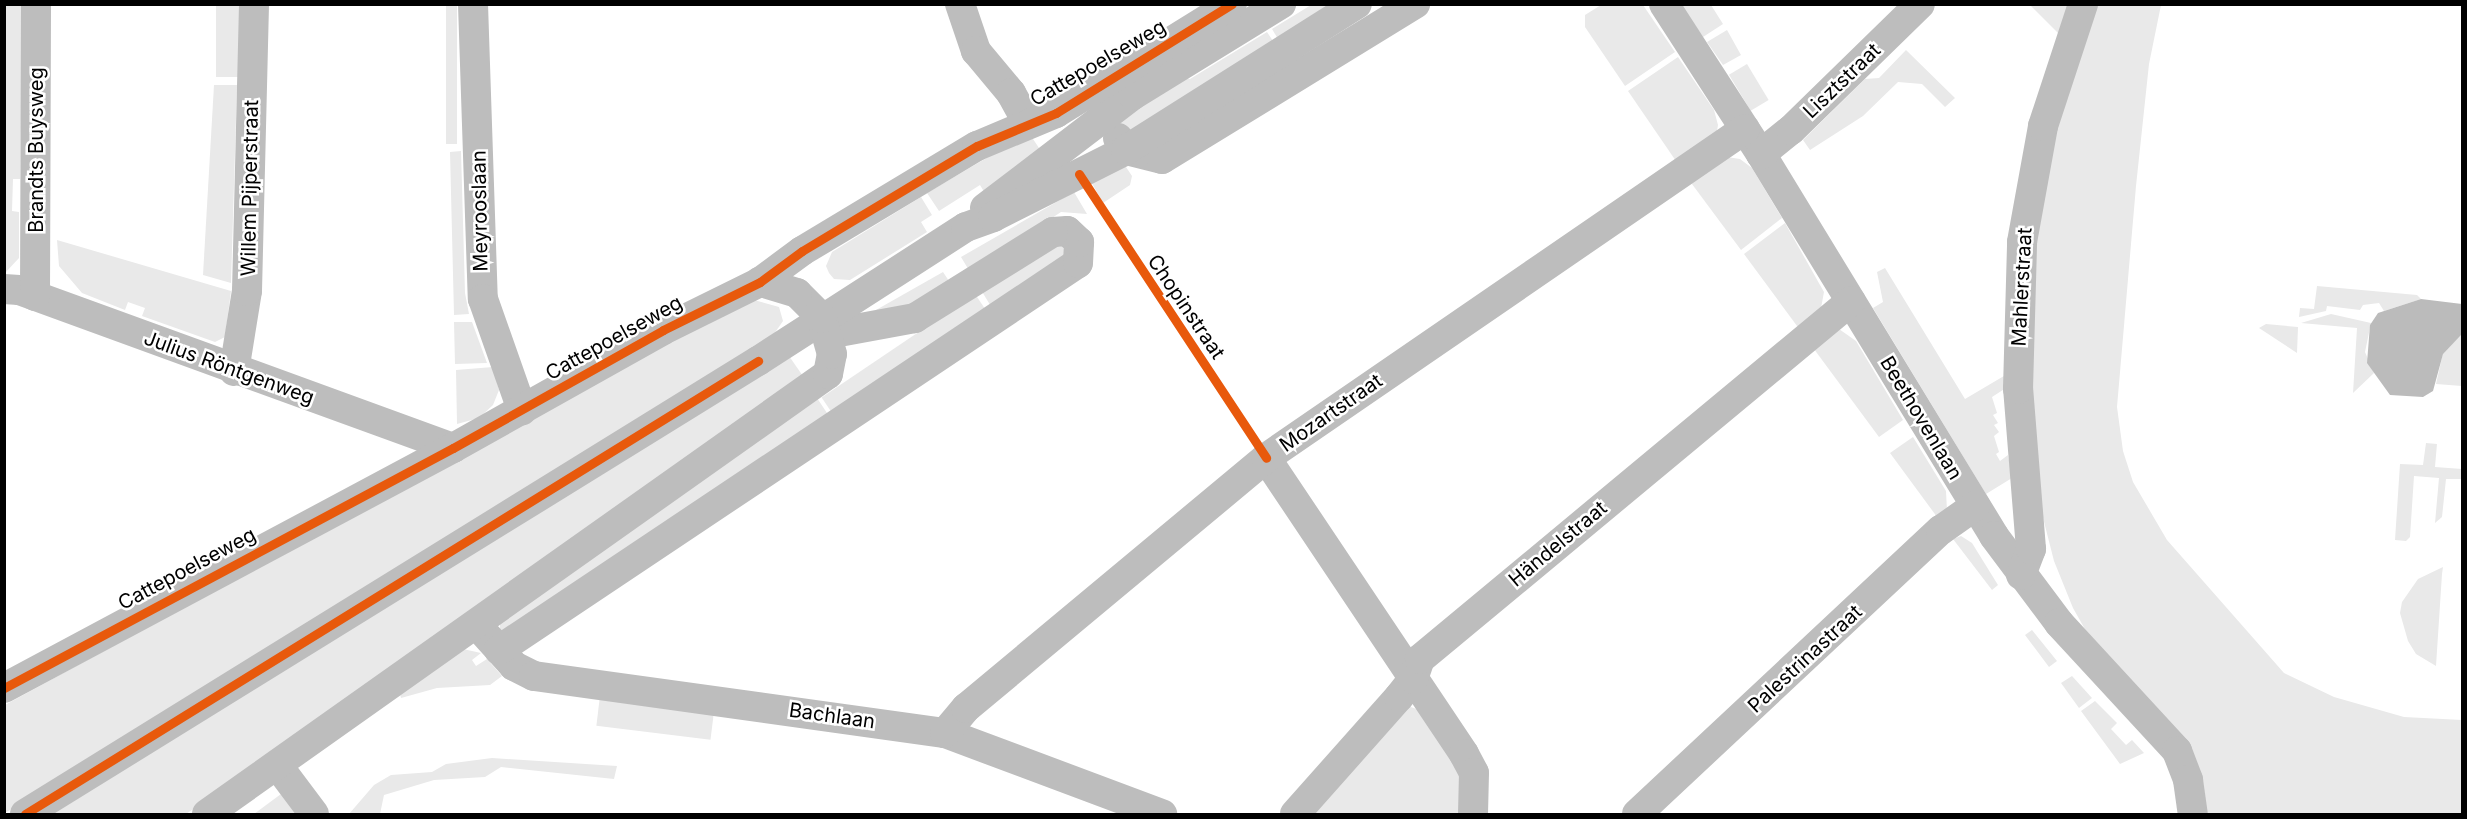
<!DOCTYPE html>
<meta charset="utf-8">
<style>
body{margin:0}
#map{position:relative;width:2467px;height:819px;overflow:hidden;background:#fff;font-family:Inter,sans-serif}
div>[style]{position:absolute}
.green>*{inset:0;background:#e9e9e9;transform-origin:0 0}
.water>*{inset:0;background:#bbb}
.minor>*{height:30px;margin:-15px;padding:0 15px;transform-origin:15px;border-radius:15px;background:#bdbdbd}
.cycleway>*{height:9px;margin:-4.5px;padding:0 4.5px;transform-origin:4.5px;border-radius:4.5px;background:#e8590c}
span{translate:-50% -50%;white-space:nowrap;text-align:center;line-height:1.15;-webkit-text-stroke:5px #fff;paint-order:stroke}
.street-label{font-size:20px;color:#000}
.frame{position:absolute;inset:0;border:6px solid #000;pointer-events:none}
</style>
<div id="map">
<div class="green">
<i style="clip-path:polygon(5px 5px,29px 5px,22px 52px,20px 179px,13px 179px,12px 211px,19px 212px,19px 258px,5px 273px)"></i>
<i style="left:216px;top:5px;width:23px;height:72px"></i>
<i style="left:446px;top:5px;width:11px;height:139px"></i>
<i style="clip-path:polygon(1311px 5px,1345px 5px,1281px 44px,1272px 29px)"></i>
<i style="clip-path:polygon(1601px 5px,1643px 5px,1675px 52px,1625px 86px,1585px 27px,1585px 15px)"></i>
<i style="clip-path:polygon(1681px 5px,1711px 5px,1723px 24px,1703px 37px)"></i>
<i style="clip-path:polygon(2030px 5px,2073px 5px,2062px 37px)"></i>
<i style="clip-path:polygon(2092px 5px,2161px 5px,2149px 64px,2136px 186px,2117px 407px,2123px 451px,2133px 482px,2167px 540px,2284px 673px,2334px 697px,2404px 717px,2462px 720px,2462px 812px,2459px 814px,2207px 814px,2184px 738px,2086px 631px,2073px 608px,2054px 561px,2040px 506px,2030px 431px,2038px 193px)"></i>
<i style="clip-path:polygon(1727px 30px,1741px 55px,1723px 65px,1707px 42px)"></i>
<i style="clip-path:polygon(1267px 32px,1277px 47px,1139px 132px,1118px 128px,1121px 113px,1177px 76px,1190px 79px)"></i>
<i style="clip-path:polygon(1906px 50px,1955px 98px,1945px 107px,1922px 84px,1898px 82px,1863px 116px,1810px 150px,1803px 140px,1865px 79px,1879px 78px)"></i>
<i style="clip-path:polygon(1678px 57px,1714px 110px,1718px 125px,1717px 131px,1678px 164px,1628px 91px)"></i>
<i style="left:1747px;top:64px;width:42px;height:21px;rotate:59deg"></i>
<i style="clip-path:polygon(214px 85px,237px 85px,231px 283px,203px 275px)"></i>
<i style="clip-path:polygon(1029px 133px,1043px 154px,986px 195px,980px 185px,939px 211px,927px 193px)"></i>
<i style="clip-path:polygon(461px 151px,465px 293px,469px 314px,454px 315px,450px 152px)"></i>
<i style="clip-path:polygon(1727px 157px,1740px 159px,1752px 168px,1782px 218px,1741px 250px,1689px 180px)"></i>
<i style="clip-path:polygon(1124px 164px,1132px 176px,1130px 185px,1103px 203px,1089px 178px)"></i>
<i style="clip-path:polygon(1074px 192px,1087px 214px,1061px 212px,970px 272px,961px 257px)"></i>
<i style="clip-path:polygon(921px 197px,932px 215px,921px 222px,927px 232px,850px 280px,834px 279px,829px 273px,826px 266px,832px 252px)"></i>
<i style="clip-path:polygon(1785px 223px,1824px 292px,1821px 308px,1800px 330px,1744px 254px)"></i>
<i style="clip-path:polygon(57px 240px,231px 291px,225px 337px,215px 342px,142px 316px,145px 308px,128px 302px,125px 310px,82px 293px,59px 266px)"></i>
<i style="clip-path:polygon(1061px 244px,1067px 255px,992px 308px,981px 290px)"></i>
<i style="clip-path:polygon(1885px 268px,1965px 399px,2009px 373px,2009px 386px,1992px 397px,1997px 413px,1993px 415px,1998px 423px,1994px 425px,1999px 432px,1994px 436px,1999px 452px,1996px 454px,2000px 461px,2008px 455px,2012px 478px,1986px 494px,1873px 308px,1883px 302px,1877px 272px)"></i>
<i style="clip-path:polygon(943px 272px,951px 284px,920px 304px,875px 317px,876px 310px)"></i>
<i style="clip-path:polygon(2317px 286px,2417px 295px,2421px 299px,2384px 311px,2379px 303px,2363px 305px,2360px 310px,2327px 306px,2326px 311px,2299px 317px,2300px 308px,2314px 309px)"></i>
<i style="left:975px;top:294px;width:22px;height:185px;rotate:56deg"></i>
<i style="clip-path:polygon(754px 300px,779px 307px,783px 321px,774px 334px,5px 813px,5px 705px,652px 351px)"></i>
<i style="clip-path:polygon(2331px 314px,2371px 323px,2365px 352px,2374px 373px,2353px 393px,2357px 328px,2301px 323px)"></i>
<i style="clip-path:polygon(454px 322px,472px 322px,487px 363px,455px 364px)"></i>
<i style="clip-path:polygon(2266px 324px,2298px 327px,2297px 353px,2259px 328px)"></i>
<i style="clip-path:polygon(1839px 329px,1856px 341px,1903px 420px,1879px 437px,1811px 345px)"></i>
<i style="clip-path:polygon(2462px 334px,2462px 386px,2436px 384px,2443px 353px)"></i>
<i style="clip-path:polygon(789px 356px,805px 379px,186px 814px,50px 814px)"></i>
<i style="clip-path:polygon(493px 367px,499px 390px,493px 405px,479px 418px,457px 424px,456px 370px)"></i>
<i style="clip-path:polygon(817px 398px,829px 416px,506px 633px,500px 629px,500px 623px)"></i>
<i style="clip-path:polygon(1913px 437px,1946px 491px,1947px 511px,1940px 521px,1890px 453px)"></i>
<i style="clip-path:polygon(2426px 443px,2437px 444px,2435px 467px,2462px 469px,2462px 479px,2446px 479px,2442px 517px,2435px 523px,2439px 478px,2414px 476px,2410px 537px,2406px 541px,2395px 540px,2400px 464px,2423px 465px)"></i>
<i style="clip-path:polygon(1961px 536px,1972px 543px,1998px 585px,1992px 590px,1953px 539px)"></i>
<i style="clip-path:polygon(2443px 567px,2442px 574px,2436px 666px,2416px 654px,2408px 641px,2400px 613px,2402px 602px,2418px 579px)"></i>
<i style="clip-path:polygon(2032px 630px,2057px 661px,2049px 667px,2025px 635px)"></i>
<i style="clip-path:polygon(463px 649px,481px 653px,472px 660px,476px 666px,487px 659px,502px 676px,490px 685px,437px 688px,401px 698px,400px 694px)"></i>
<i style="clip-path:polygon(2072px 676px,2092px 698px,2079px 708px,2061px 683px)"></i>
<i style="left:600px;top:696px;width:115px;height:30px;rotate:7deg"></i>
<i style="clip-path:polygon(2095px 701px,2117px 723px,2111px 729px,2126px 745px,2132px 740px,2144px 753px,2120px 764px,2081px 711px)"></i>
<i style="clip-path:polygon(1408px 706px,1422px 711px,1461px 771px,1461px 814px,1307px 814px)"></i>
<i style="clip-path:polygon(492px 758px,617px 766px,614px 779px,501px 767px,485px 777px,434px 780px,384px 795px,380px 814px,349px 814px,374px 785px,391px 775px,432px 772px,446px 764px)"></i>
<i style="clip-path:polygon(281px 794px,301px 814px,254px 814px)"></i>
</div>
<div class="water">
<i style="clip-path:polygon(2421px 299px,2462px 304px,2462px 334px,2443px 354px,2433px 391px,2423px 397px,2390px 395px,2367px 363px,2370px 325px,2378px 313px)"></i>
</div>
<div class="minor">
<i style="left:473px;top:4px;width:295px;rotate:88.1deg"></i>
<i style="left:483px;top:299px;width:118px;rotate:70.6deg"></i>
<i style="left:960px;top:4px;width:50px;rotate:71.2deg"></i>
<i style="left:976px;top:51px;width:55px;rotate:50.2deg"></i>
<i style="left:1011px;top:93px;width:35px;rotate:61deg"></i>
<i style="left:1664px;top:4px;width:179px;rotate:57.1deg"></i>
<i style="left:1761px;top:154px;width:447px;rotate:58.6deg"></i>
<i style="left:1994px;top:536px;width:109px;rotate:53.2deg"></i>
<i style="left:2059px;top:623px;width:174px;rotate:47.3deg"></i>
<i style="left:2177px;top:751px;width:31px;rotate:69deg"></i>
<i style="left:2188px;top:780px;width:34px;rotate:82deg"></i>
<i style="left:1118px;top:138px;width:14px;rotate:56deg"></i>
<i style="left:1126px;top:150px;width:37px;rotate:14deg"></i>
<i style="left:1162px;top:159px;width:297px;rotate:-31.5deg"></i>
<i style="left:1761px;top:154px;width:38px;rotate:-39deg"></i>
<i style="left:1791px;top:130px;width:180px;rotate:-44.3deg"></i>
<i style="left:985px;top:208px;width:186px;rotate:-37.4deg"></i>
<i style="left:1133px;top:95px;width:174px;rotate:-31.6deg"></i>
<i style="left:4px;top:289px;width:15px;rotate:4deg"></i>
<i style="left:19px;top:290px;width:462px;rotate:20deg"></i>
<i style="left:35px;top:296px;width:292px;rotate:-89.8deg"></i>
<i style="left:234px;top:371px;width:81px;rotate:-80.8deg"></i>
<i style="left:247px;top:291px;width:287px;rotate:-88.6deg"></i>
<i style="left:1266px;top:458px;width:356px;rotate:56.2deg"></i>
<i style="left:1464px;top:754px;width:21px;rotate:62deg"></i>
<i style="left:1474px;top:773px;width:41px;rotate:91.4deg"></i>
<i style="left:2021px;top:575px;width:28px;rotate:-69deg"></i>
<i style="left:2031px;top:549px;width:161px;rotate:-94.6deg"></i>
<i style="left:2018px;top:389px;width:147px;rotate:-88.4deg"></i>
<i style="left:2022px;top:242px;width:118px;rotate:-79.7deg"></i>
<i style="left:2043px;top:126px;width:128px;rotate:-71.8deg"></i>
<i style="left:485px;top:634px;width:43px;rotate:47.8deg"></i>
<i style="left:514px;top:666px;width:22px;rotate:27deg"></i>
<i style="left:534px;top:676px;width:415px;rotate:7.9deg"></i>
<i style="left:945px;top:733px;width:232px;rotate:20.5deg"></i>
<i style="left:499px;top:650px;width:696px;rotate:-33.76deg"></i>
<i style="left:1078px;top:263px;width:21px;rotate:-87deg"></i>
<i style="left:1079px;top:242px;width:16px;rotate:-137deg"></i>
<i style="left:1067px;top:231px;width:14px;rotate:176deg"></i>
<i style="left:1053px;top:232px;width:163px;rotate:148.1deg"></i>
<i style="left:915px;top:318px;width:87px;rotate:169.5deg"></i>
<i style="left:4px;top:688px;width:509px;rotate:-28.13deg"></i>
<i style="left:453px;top:448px;width:241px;rotate:-29.3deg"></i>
<i style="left:663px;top:330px;width:108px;rotate:-26.3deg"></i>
<i style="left:760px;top:282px;width:52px;rotate:-36.4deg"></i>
<i style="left:802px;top:251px;width:204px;rotate:-31deg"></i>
<i style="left:977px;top:146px;width:86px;rotate:-22.7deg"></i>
<i style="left:1056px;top:113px;width:207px;rotate:-31.8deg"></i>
<i style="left:945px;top:733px;width:33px;rotate:-50deg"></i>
<i style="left:966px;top:708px;width:391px;rotate:-39.8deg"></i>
<i style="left:1266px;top:458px;width:581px;rotate:-34.48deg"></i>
<i style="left:278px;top:766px;width:60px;rotate:53.1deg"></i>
<i style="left:25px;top:814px;width:862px;rotate:-31.72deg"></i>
<i style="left:758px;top:361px;width:247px;rotate:-32.8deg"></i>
<i style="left:966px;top:227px;width:29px;rotate:-20deg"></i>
<i style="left:993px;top:217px;width:149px;rotate:-26.7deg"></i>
<i style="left:1126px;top:150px;width:273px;rotate:-32.3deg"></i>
<i style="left:207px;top:814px;width:761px;rotate:-35.32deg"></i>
<i style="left:828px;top:374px;width:20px;rotate:-79deg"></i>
<i style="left:832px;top:354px;width:37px;rotate:-106deg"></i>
<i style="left:822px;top:318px;width:35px;rotate:-135deg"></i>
<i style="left:797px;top:293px;width:39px;rotate:-163deg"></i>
<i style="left:1295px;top:814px;width:157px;rotate:-48.4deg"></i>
<i style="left:1399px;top:697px;width:23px;rotate:-52deg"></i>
<i style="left:1413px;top:679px;width:21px;rotate:-71deg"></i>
<i style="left:1420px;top:659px;width:560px;rotate:-39.71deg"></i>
<i style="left:1637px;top:814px;width:416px;rotate:-43.1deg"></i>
<i style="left:1941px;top:530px;width:42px;rotate:-35.2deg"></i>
</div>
<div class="cycleway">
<i style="left:1079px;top:174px;width:340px;rotate:56.6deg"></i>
<i style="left:4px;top:688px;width:509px;rotate:-28.13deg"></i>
<i style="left:453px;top:448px;width:241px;rotate:-29.3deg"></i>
<i style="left:663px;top:330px;width:108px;rotate:-26.3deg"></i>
<i style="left:760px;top:282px;width:52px;rotate:-36.4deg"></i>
<i style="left:802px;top:251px;width:204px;rotate:-31deg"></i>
<i style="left:977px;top:146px;width:86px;rotate:-22.7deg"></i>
<i style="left:1056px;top:113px;width:207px;rotate:-31.8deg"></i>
<i style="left:25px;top:814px;width:862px;rotate:-31.72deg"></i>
</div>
<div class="street-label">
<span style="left:1098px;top:63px;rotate:-30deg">Cattepoelseweg</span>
<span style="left:1842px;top:81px;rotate:-44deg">Lisztstraat</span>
<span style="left:36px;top:150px;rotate:-90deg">Brandts Buysweg</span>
<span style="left:250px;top:188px;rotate:-89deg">Willem Pijperstraat</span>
<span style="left:480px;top:211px;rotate:-91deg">Meyrooslaan</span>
<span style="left:2022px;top:287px;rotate:-87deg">Mahlerstraat</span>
<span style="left:1186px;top:307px;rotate:56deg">Chopinstraat</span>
<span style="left:614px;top:338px;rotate:-29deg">Cattepoelseweg</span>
<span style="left:229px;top:368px;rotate:20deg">Julius Röntgenweg</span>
<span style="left:1331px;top:413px;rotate:-35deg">Mozartstraat</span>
<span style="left:1921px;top:418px;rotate:59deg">Beethovenlaan</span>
<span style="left:1558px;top:544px;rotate:-40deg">Händelstraat</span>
<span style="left:187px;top:569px;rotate:-28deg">Cattepoelseweg</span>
<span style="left:1805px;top:659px;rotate:-43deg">Palestrinastraat</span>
<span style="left:832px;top:716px;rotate:8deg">Bachlaan</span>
</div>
<div class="frame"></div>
</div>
